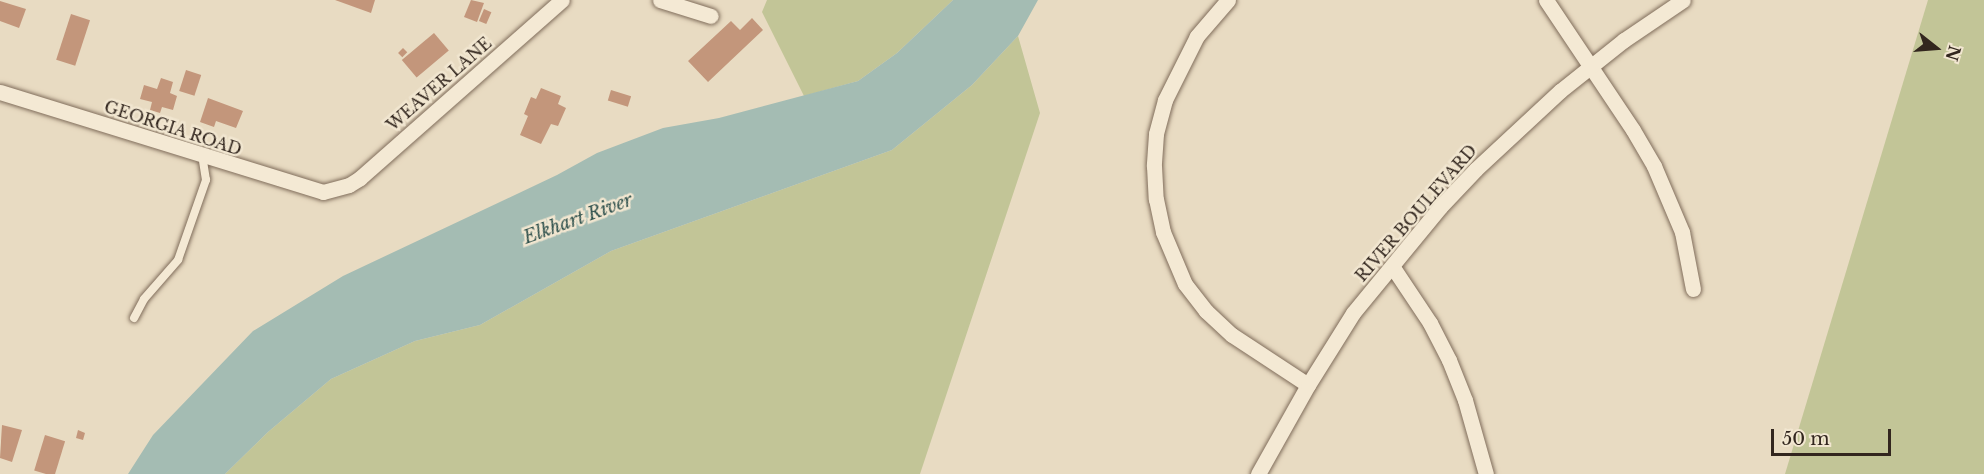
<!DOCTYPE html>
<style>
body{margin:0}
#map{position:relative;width:1984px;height:474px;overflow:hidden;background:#e8dbc2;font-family:"Libre Baskerville",serif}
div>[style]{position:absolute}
.green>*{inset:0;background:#c2c597}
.water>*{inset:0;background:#a4bcb3}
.building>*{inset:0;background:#c3967b;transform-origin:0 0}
.roads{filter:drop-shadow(0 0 2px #806d5b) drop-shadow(0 0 2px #806d5b)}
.lane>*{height:8px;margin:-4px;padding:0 4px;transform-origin:4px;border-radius:4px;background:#f4e9d4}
.street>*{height:15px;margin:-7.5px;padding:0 7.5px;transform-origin:7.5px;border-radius:7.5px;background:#f4e9d4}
span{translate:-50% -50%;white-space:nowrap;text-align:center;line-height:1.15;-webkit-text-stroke:5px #f1e6d0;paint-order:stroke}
.street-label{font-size:16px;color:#32261e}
.water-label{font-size:18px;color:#2e504c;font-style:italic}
.north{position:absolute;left:1906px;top:18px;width:60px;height:60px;-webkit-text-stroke:4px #f1e6d0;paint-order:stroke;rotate:107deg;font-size:16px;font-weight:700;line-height:24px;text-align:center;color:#32261e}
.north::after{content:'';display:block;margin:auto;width:21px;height:27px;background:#32261e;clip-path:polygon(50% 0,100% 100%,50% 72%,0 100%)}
.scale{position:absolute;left:1771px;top:429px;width:120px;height:27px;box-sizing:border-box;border:3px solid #32261e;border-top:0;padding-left:8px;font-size:18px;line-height:21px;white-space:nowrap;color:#32261e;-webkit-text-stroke:4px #f1e6d0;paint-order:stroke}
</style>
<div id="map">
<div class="green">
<i style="clip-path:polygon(767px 0,953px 0,897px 53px,858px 81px,804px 96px,762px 12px)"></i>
<i style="clip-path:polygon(1928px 0,1984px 0,1984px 474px,1785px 474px)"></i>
<i style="clip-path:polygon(1018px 36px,1040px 113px,920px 474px,225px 474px,268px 432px,331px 379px,415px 341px,480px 325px,611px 251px,892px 150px,972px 85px)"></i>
</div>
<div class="water">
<i style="clip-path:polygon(953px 0,1038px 0,1018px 36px,972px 85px,892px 150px,611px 251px,480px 325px,415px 341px,331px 379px,268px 432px,225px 474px,128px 474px,153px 435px,253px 331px,343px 276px,557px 175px,597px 153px,663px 128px,719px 118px,858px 81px,897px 53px)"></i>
</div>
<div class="building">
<i style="clip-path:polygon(335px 0,375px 0,371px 13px)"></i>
<i style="clip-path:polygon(471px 0,484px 3px,477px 22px,464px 17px)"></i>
<i style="clip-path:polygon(0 1px,26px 9px,19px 28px,0 21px)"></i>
<i style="left:484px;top:9px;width:8px;height:13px;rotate:23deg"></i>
<i style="left:71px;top:14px;width:20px;height:48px;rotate:18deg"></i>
<i style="clip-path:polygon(752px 18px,763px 30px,708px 82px,688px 61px,731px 21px,740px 30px)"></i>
<i style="left:434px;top:33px;width:23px;height:42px;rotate:50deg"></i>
<i style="left:403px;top:48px;width:6px;height:7px;rotate:45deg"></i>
<i style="left:186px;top:70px;width:16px;height:22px;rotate:18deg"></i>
<i style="clip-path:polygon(161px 78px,173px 82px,170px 93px,177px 96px,173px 110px,162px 107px,160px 113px,150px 110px,152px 102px,140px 99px,144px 85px,157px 89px)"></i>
<i style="clip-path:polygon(541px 88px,561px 96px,558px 104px,566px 108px,558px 126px,551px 124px,541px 144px,520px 135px,528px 116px,524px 114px,531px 97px,536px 99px)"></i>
<i style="left:611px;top:90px;width:21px;height:11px;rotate:17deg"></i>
<i style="clip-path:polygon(208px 98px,243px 111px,236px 128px,216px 121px,214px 127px,200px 122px)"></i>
<i style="clip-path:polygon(2px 425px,22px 430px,12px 462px,0 458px)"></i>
<i style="clip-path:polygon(78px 430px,85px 433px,83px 440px,76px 438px)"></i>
<i style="left:45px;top:435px;width:21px;height:37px;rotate:17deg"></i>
</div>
<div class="roads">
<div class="lane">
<i style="left:134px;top:318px;width:21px;rotate:-62deg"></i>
<i style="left:144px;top:299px;width:52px;rotate:-48.9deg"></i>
<i style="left:178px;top:260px;width:85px;rotate:-70.7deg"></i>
<i style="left:206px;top:180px;width:24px;rotate:-99deg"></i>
</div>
<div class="street">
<i style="left:660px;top:0;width:53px;rotate:17.4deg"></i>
<i style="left:1228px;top:0;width:48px;rotate:130.7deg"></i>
<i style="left:1197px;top:36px;width:72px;rotate:116.6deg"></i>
<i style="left:1165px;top:100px;width:35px;rotate:105deg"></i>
<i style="left:1156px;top:134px;width:32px;rotate:94deg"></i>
<i style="left:1154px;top:166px;width:33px;rotate:87deg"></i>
<i style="left:1156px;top:199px;width:34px;rotate:78deg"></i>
<i style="left:1163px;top:232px;width:56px;rotate:67.1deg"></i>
<i style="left:1185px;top:284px;width:34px;rotate:52deg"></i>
<i style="left:1206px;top:311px;width:35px;rotate:43deg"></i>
<i style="left:1232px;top:335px;width:91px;rotate:33.3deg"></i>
<i style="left:1546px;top:0;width:156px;rotate:56.2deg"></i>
<i style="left:1633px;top:130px;width:42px;rotate:59.7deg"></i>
<i style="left:1654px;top:166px;width:72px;rotate:67deg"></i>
<i style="left:1682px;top:232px;width:58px;rotate:79.1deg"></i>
<i style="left:0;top:92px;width:338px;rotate:17.2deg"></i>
<i style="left:323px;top:192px;width:27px;rotate:-15deg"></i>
<i style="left:349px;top:185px;width:13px;rotate:-32deg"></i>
<i style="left:360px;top:178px;width:269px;rotate:-41.4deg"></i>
<i style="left:1392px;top:266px;width:69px;rotate:56.3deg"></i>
<i style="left:1430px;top:323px;width:42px;rotate:62.8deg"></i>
<i style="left:1449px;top:360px;width:43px;rotate:68.2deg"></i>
<i style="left:1465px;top:400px;width:77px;rotate:74.2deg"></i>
<i style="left:1258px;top:474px;width:102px;rotate:-60.7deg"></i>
<i style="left:1308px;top:385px;width:85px;rotate:-58deg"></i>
<i style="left:1353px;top:313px;width:137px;rotate:-50.6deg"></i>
<i style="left:1440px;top:207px;width:52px;rotate:-46.5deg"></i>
<i style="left:1476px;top:169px;width:115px;rotate:-42.9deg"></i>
<i style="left:1560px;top:91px;width:82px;rotate:-38.6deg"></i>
<i style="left:1624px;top:40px;width:71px;rotate:-34.1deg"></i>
</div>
</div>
<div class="street-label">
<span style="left:439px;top:84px;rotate:-41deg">WEAVER LANE</span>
<span style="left:173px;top:128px;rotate:18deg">GEORGIA ROAD</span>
<span style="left:1416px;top:213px;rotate:-49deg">RIVER BOULEVARD</span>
</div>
<div class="water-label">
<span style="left:578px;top:219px;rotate:-20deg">Elkhart River</span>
</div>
<div class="north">N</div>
<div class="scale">50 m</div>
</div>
